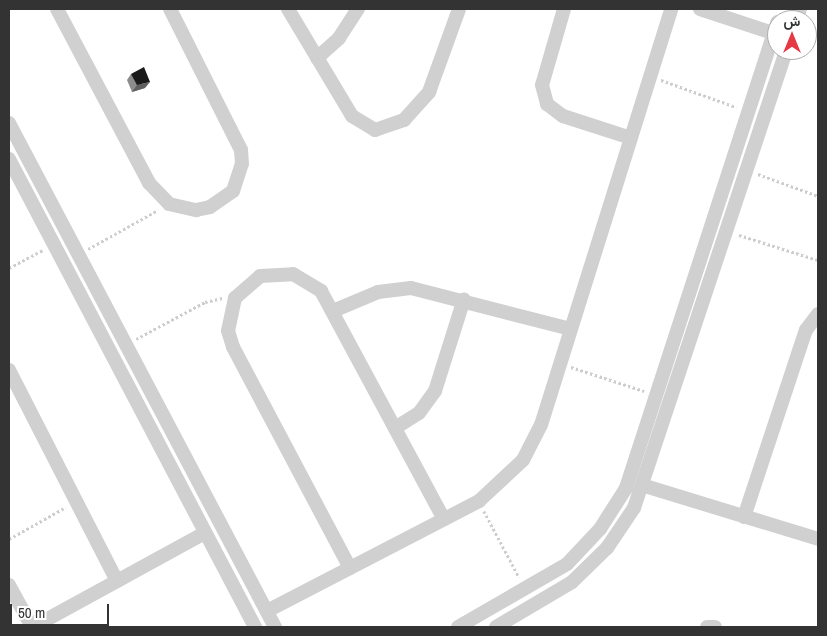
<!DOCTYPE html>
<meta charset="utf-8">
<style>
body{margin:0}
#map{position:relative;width:827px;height:636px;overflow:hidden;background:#fff;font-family:"Archivo Narrow",Vazirmatn,sans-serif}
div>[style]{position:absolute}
.path>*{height:2.5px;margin-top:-1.25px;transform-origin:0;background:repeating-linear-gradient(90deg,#cdcdcd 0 2.5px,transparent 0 5px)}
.minor>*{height:14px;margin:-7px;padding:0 7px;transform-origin:7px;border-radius:7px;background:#d0d0d0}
.wall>*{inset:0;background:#8c8c8c}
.shaded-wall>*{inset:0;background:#5f5f5f}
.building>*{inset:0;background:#1a1a1a}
span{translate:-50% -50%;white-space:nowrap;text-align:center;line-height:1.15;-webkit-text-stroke:5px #fff;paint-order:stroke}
.frame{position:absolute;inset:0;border:10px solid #333;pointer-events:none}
.north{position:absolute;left:767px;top:10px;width:50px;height:50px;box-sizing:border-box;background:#fff;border:1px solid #adadad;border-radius:50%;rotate:0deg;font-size:14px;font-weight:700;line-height:20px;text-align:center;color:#333}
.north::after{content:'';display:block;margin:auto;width:18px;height:22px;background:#e63946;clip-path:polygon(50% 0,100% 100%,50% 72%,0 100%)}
.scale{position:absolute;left:10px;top:604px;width:99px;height:22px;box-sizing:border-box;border:2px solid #333;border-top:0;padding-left:6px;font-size:15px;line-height:18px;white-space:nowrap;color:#333;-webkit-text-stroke:4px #fff;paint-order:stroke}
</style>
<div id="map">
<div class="path">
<i style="left:661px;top:80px;width:80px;rotate:19.8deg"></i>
<i style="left:758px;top:174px;width:64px;rotate:20.1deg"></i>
<i style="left:739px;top:235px;width:83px;rotate:17.6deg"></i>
<i style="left:88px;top:249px;width:80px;rotate:-29.1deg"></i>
<i style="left:9px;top:268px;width:38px;rotate:-28deg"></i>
<i style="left:136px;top:339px;width:78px;rotate:-28.2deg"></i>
<i style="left:205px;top:302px;width:18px;rotate:-13deg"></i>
<i style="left:571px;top:367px;width:77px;rotate:18.2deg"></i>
<i style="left:484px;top:511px;width:75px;rotate:62.1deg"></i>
<i style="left:9px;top:539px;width:65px;rotate:-29.3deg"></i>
</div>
<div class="minor">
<i style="left:57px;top:9px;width:197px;rotate:62.1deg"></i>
<i style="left:149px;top:183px;width:29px;rotate:46deg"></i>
<i style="left:169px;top:204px;width:28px;rotate:13deg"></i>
<i style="left:196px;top:210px;width:14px;rotate:-12deg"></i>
<i style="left:210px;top:207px;width:28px;rotate:-35deg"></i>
<i style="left:233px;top:191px;width:28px;rotate:-72deg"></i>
<i style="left:242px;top:164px;width:14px;rotate:-94deg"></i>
<i style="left:241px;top:150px;width:158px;rotate:-116.7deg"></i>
<i style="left:288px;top:9px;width:125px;rotate:59.1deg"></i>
<i style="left:352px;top:116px;width:27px;rotate:31deg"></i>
<i style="left:375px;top:130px;width:31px;rotate:-19deg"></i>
<i style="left:404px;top:120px;width:38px;rotate:-48deg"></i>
<i style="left:429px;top:92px;width:88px;rotate:-70.1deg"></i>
<i style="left:564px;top:9px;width:79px;rotate:106.1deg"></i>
<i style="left:542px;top:85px;width:20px;rotate:75deg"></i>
<i style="left:547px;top:104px;width:20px;rotate:37deg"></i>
<i style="left:563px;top:116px;width:71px;rotate:17.9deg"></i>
<i style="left:700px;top:9px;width:77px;rotate:18.2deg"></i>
<i style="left:796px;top:20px;width:12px;rotate:-70deg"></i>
<i style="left:317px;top:58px;width:30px;rotate:-42deg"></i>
<i style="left:339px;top:38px;width:35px;rotate:-57deg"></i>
<i style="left:9px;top:123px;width:570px;rotate:62.18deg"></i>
<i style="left:9px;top:159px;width:529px;rotate:62.27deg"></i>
<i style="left:333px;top:311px;width:49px;rotate:-22.9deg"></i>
<i style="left:378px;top:292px;width:33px;rotate:-7deg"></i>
<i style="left:411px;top:288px;width:165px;rotate:14.4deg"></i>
<i style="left:9px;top:370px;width:237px;rotate:62.9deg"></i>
<i style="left:395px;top:428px;width:28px;rotate:-32deg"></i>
<i style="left:419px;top:413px;width:27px;rotate:-54deg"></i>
<i style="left:435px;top:391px;width:96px;rotate:-72.5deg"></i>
<i style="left:645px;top:486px;width:181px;rotate:17deg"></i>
<i style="left:744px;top:517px;width:197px;rotate:-71.7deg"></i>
<i style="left:806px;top:330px;width:20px;rotate:-53deg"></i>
<i style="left:350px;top:568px;width:250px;rotate:-117.9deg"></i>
<i style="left:233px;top:347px;width:17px;rotate:-107deg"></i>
<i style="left:228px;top:331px;width:34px;rotate:-78deg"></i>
<i style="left:235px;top:298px;width:33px;rotate:-41deg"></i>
<i style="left:260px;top:276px;width:33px;rotate:-3deg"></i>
<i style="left:293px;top:274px;width:33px;rotate:31deg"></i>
<i style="left:321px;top:291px;width:259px;rotate:61.7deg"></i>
<i style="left:9px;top:585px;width:48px;rotate:61.3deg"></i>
<i style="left:267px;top:611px;width:239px;rotate:-27.4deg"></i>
<i style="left:479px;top:501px;width:60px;rotate:-43deg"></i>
<i style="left:523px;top:460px;width:39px;rotate:-63deg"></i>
<i style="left:541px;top:425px;width:436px;rotate:-72.6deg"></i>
<i style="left:33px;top:627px;width:196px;rotate:-28.7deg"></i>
<i style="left:458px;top:627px;width:126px;rotate:-30deg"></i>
<i style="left:567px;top:564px;width:48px;rotate:-46.7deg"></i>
<i style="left:600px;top:529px;width:49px;rotate:-57.6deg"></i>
<i style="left:626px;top:488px;width:490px;rotate:-72deg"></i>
<i style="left:496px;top:627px;width:88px;rotate:-30.6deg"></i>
<i style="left:572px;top:582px;width:49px;rotate:-44.2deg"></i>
<i style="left:607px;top:548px;width:48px;rotate:-56deg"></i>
<i style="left:634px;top:508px;width:483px;rotate:-71.6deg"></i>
<i style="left:707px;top:627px;width:8px"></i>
</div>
<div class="wall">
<i style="clip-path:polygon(131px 74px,145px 88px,132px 92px,127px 80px)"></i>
</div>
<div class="shaded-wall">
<i style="clip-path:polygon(150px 82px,145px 88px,132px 92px,137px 85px)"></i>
</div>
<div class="building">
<i style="clip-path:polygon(144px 67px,150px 82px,137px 85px,131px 74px)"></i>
</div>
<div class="frame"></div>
<div class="north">ش</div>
<div class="scale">50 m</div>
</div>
